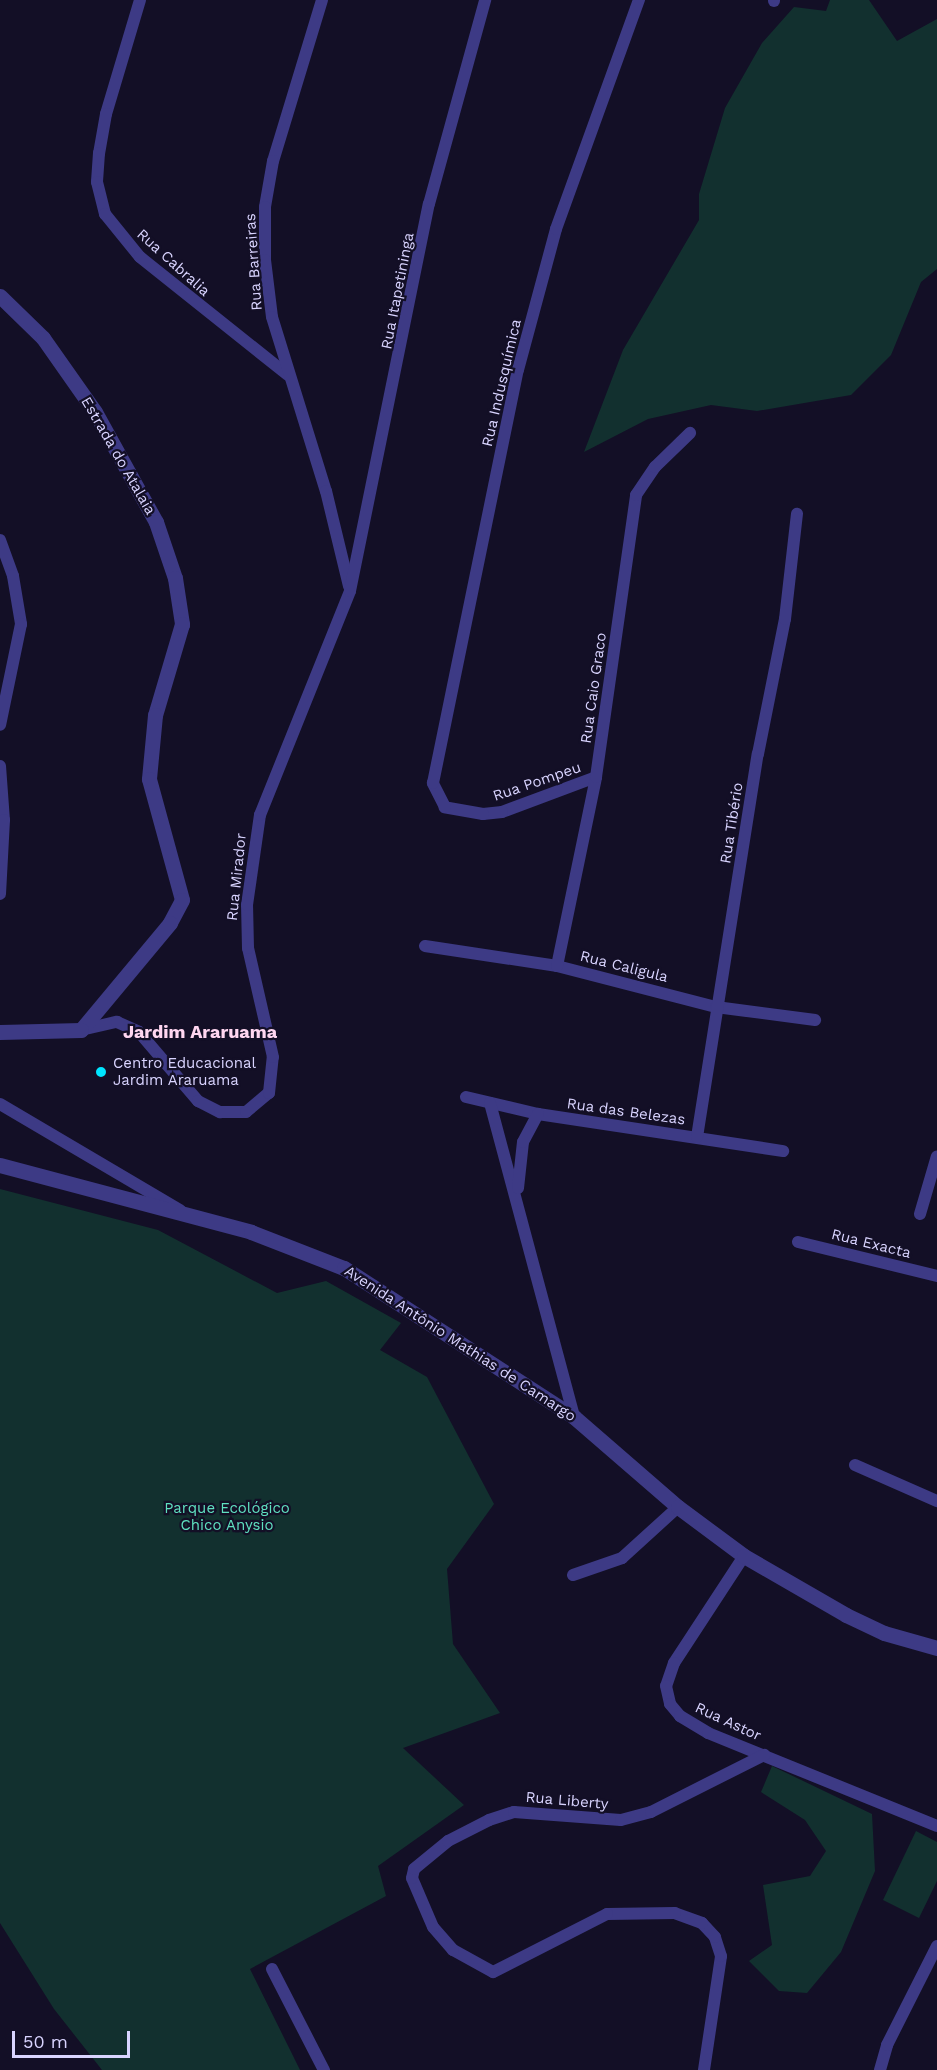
<!DOCTYPE html>
<meta charset="utf-8">
<style>
body{margin:0}
#map{position:relative;width:937px;height:2070px;overflow:hidden;background:#130f26;font-family:"Work Sans",sans-serif}
div>[style]{position:absolute}
.green>*{inset:0;background:#12302f}
.minor>*{height:12px;margin:-6px;padding:0 6px;transform-origin:6px;border-radius:6px;background:#3d3a85}
.tertiary>*{height:15px;margin:-7.5px;padding:0 7.5px;transform-origin:7.5px;border-radius:7.5px;background:#3d3a85}
.dots>*{width:16px;height:16px;translate:-50% -50%;box-sizing:border-box;border:3px solid #130f26;border-radius:50%}
span{translate:-50% -50%;white-space:nowrap;text-align:center;line-height:1.15;-webkit-text-stroke:4.5px #130f26;paint-order:stroke}
.street-label{font-size:15px;color:#d9d4ff}
.poi-label{font-size:15px;color:#d9d4ff}
.left{translate:0 -50%;text-align:left}
.park-label{font-size:15px;color:#5fe0c0}
.quarter-label{font-size:18px;color:#ffd6f0;font-weight:700}
.scale{position:absolute;left:12px;top:2031px;width:118px;height:27px;box-sizing:border-box;border:3px solid #d9d4ff;border-top:0;padding-left:8px;font-size:18px;line-height:21px;white-space:nowrap;color:#d9d4ff;-webkit-text-stroke:4px #130f26;paint-order:stroke}
</style>
<div id="map">
<div class="green">
<i style="clip-path:polygon(830px 0,869px 0,897px 41px,937px 19px,937px 269px,921px 282px,891px 355px,851px 395px,757px 411px,711px 405px,648px 419px,584px 452px,623px 350px,699px 220px,699px 194px,725px 108px,762px 43px,794px 7px,826px 11px)"></i>
<i style="clip-path:polygon(0 1189px,158px 1230px,277px 1293px,326px 1281px,401px 1323px,380px 1350px,427px 1377px,494px 1504px,447px 1569px,453px 1644px,500px 1713px,403px 1748px,464px 1805px,378px 1866px,386px 1896px,250px 1969px,300px 2070px,102px 2070px,54px 2009px,0 1923px)"></i>
<i style="clip-path:polygon(772px 1766px,872px 1814px,875px 1871px,841px 1952px,807px 1993px,779px 1991px,749px 1961px,772px 1945px,763px 1885px,810px 1876px,826px 1851px,805px 1820px,761px 1792px)"></i>
<i style="clip-path:polygon(916px 1831px,937px 1842px,937px 1881px,919px 1918px,883px 1900px)"></i>
</div>
<div class="minor">
<i style="left:140px;top:0;width:119px;rotate:106.6deg"></i>
<i style="left:106px;top:114px;width:40px;rotate:100deg"></i>
<i style="left:99px;top:153px;width:29px;rotate:94deg"></i>
<i style="left:97px;top:182px;width:33px;rotate:76deg"></i>
<i style="left:105px;top:214px;width:55px;rotate:50.9deg"></i>
<i style="left:140px;top:257px;width:189px;rotate:38.6deg"></i>
<i style="left:322px;top:0;width:168px;rotate:106.9deg"></i>
<i style="left:273px;top:161px;width:47px;rotate:99.9deg"></i>
<i style="left:265px;top:207px;width:53px;rotate:90deg"></i>
<i style="left:265px;top:260px;width:57px;rotate:83deg"></i>
<i style="left:272px;top:317px;width:182px;rotate:72.8deg"></i>
<i style="left:326px;top:491px;width:98px;rotate:76.4deg"></i>
<i style="left:774px;top:1px;width:1px;rotate:-90deg"></i>
<i style="left:0;top:540px;width:38px;rotate:70deg"></i>
<i style="left:13px;top:576px;width:49px;rotate:80.5deg"></i>
<i style="left:21px;top:624px;width:103px;rotate:101.7deg"></i>
<i style="left:0;top:766px;width:54px;rotate:85.8deg"></i>
<i style="left:4px;top:820px;width:74px;rotate:93.1deg"></i>
<i style="left:596px;top:777px;width:100px;rotate:159.6deg"></i>
<i style="left:502px;top:812px;width:19px;rotate:174deg"></i>
<i style="left:483px;top:814px;width:39px;rotate:-170deg"></i>
<i style="left:445px;top:807px;width:27px;rotate:-117deg"></i>
<i style="left:433px;top:783px;width:422px;rotate:-78.4deg"></i>
<i style="left:518px;top:370px;width:146px;rotate:-74.9deg"></i>
<i style="left:556px;top:229px;width:244px;rotate:-70.1deg"></i>
<i style="left:425px;top:946px;width:134px;rotate:8.6deg"></i>
<i style="left:557px;top:966px;width:164px;rotate:14.5deg"></i>
<i style="left:716px;top:1007px;width:100px;rotate:7.5deg"></i>
<i style="left:557px;top:966px;width:193px;rotate:-78.3deg"></i>
<i style="left:596px;top:777px;width:285px;rotate:-81.9deg"></i>
<i style="left:636px;top:495px;width:34px;rotate:-56deg"></i>
<i style="left:655px;top:467px;width:49px;rotate:-44.2deg"></i>
<i style="left:81px;top:1030px;width:37px;rotate:-13deg"></i>
<i style="left:117px;top:1022px;width:24px;rotate:24deg"></i>
<i style="left:139px;top:1032px;width:91px;rotate:49.5deg"></i>
<i style="left:198px;top:1101px;width:25px;rotate:27deg"></i>
<i style="left:220px;top:1112px;width:26px"></i>
<i style="left:246px;top:1112px;width:30px;rotate:-40deg"></i>
<i style="left:269px;top:1093px;width:36px;rotate:-84deg"></i>
<i style="left:273px;top:1057px;width:112px;rotate:-102.9deg"></i>
<i style="left:248px;top:948px;width:43px;rotate:-91.3deg"></i>
<i style="left:247px;top:905px;width:91px;rotate:-81.8deg"></i>
<i style="left:260px;top:815px;width:241px;rotate:-68.1deg"></i>
<i style="left:350px;top:591px;width:395px;rotate:-78.5deg"></i>
<i style="left:429px;top:204px;width:212px;rotate:-74.6deg"></i>
<i style="left:466px;top:1097px;width:74px;rotate:13.3deg"></i>
<i style="left:538px;top:1114px;width:248px;rotate:8.6deg"></i>
<i style="left:490px;top:1103px;width:325px;rotate:75deg"></i>
<i style="left:0;top:1104px;width:209px;rotate:30.5deg"></i>
<i style="left:697px;top:1137px;width:388px;rotate:-81deg"></i>
<i style="left:758px;top:754px;width:138px;rotate:-78.7deg"></i>
<i style="left:785px;top:619px;width:106px;rotate:-83.5deg"></i>
<i style="left:518px;top:1188px;width:46px;rotate:-83.8deg"></i>
<i style="left:523px;top:1142px;width:32px;rotate:-62deg"></i>
<i style="left:920px;top:1214px;width:60px;rotate:-73.7deg"></i>
<i style="left:798px;top:1242px;width:143px;rotate:13.7deg"></i>
<i style="left:855px;top:1465px;width:90px;rotate:23.7deg"></i>
<i style="left:744px;top:1556px;width:128px;rotate:123.2deg"></i>
<i style="left:674px;top:1663px;width:24px;rotate:109deg"></i>
<i style="left:666px;top:1686px;width:18px;rotate:77deg"></i>
<i style="left:670px;top:1704px;width:16px;rotate:50deg"></i>
<i style="left:680px;top:1716px;width:33px;rotate:31deg"></i>
<i style="left:708px;top:1733px;width:247px;rotate:22.1deg"></i>
<i style="left:573px;top:1575px;width:52px;rotate:-19.1deg"></i>
<i style="left:622px;top:1558px;width:76px;rotate:-42.3deg"></i>
<i style="left:272px;top:1969px;width:114px;rotate:62.8deg"></i>
<i style="left:704px;top:2070px;width:115px;rotate:-81.5deg"></i>
<i style="left:721px;top:1956px;width:20px;rotate:-108deg"></i>
<i style="left:715px;top:1937px;width:19px;rotate:-133deg"></i>
<i style="left:702px;top:1923px;width:29px;rotate:-160deg"></i>
<i style="left:675px;top:1913px;width:68px;rotate:179.2deg"></i>
<i style="left:607px;top:1914px;width:128px;rotate:153deg"></i>
<i style="left:493px;top:1972px;width:46px;rotate:-151.2deg"></i>
<i style="left:453px;top:1950px;width:30px;rotate:-131deg"></i>
<i style="left:433px;top:1927px;width:53px;rotate:-113.2deg"></i>
<i style="left:412px;top:1878px;width:9px;rotate:-77deg"></i>
<i style="left:414px;top:1869px;width:44px;rotate:-39.5deg"></i>
<i style="left:448px;top:1841px;width:46px;rotate:-27.1deg"></i>
<i style="left:489px;top:1820px;width:26px;rotate:-18deg"></i>
<i style="left:514px;top:1812px;width:107px;rotate:4.3deg"></i>
<i style="left:621px;top:1820px;width:31px;rotate:-15deg"></i>
<i style="left:651px;top:1812px;width:127px;rotate:-26.8deg"></i>
<i style="left:880px;top:2070px;width:26px;rotate:-74deg"></i>
<i style="left:887px;top:2045px;width:111px;rotate:-63.2deg"></i>
</div>
<div class="tertiary">
<i style="left:0;top:296px;width:60px;rotate:44.3deg"></i>
<i style="left:43px;top:338px;width:90px;rotate:54.9deg"></i>
<i style="left:95px;top:412px;width:126px;rotate:61deg"></i>
<i style="left:156px;top:522px;width:59px;rotate:71.3deg"></i>
<i style="left:175px;top:578px;width:47px;rotate:81.3deg"></i>
<i style="left:182px;top:624px;width:95px;rotate:106.5deg"></i>
<i style="left:155px;top:715px;width:64px;rotate:95.4deg"></i>
<i style="left:149px;top:779px;width:125px;rotate:74.7deg"></i>
<i style="left:182px;top:900px;width:26px;rotate:118deg"></i>
<i style="left:170px;top:923px;width:139px;rotate:129.8deg"></i>
<i style="left:81px;top:1030px;width:81px;rotate:178.6deg"></i>
<i style="left:0;top:1165px;width:260px;rotate:14.9deg"></i>
<i style="left:251px;top:1232px;width:100px;rotate:21.2deg"></i>
<i style="left:344px;top:1268px;width:274px;rotate:32.9deg"></i>
<i style="left:574px;top:1417px;width:138px;rotate:40.9deg"></i>
<i style="left:678px;top:1507px;width:82px;rotate:36.6deg"></i>
<i style="left:744px;top:1556px;width:118px;rotate:30deg"></i>
<i style="left:846px;top:1615px;width:42px;rotate:25.3deg"></i>
<i style="left:884px;top:1633px;width:55px;rotate:15.8deg"></i>
</div>
<div class="dots">
<i style="left:101px;top:1072px;background:#00e5ff"></i>
</div>
<div class="street-label">
<span style="left:254px;top:262px;rotate:-94deg">Rua Barreiras</span>
<span style="left:173px;top:263px;rotate:42deg">Rua Cabralia</span>
<span style="left:398px;top:291px;rotate:-79deg">Rua Itapetininga</span>
<span style="left:502px;top:383px;rotate:-77deg">Rua Indusquímica</span>
<span style="left:118px;top:456px;rotate:60deg">Estrada do Atalaia</span>
<span style="left:594px;top:688px;rotate:-82deg">Rua Caio Graco</span>
<span style="left:537px;top:782px;rotate:-19deg">Rua Pompeu</span>
<span style="left:732px;top:823px;rotate:-81deg">Rua Tibério</span>
<span style="left:237px;top:877px;rotate:-84deg">Rua Mirador</span>
<span style="left:624px;top:967px;rotate:14deg">Rua Caligula</span>
<span style="left:626px;top:1112px;rotate:8deg">Rua das Belezas</span>
<span style="left:871px;top:1244px;rotate:14deg">Rua Exacta</span>
<span style="left:460px;top:1344px;rotate:33deg">Avenida Antônio Mathias de Camargo</span>
<span style="left:728px;top:1722px;rotate:25deg">Rua Astor</span>
<span style="left:567px;top:1801px;rotate:5deg">Rua Liberty</span>
</div>
<div class="poi-label">
<span class="left" style="left:113px;top:1072px">Centro Educacional<br>Jardim Araruama</span>
</div>
<div class="park-label">
<span style="left:227px;top:1517px">Parque Ecológico<br>Chico Anysio</span>
</div>
<div class="quarter-label">
<span style="left:200px;top:1032px">Jardim Araruama</span>
</div>
<div class="scale">50 m</div>
</div>
